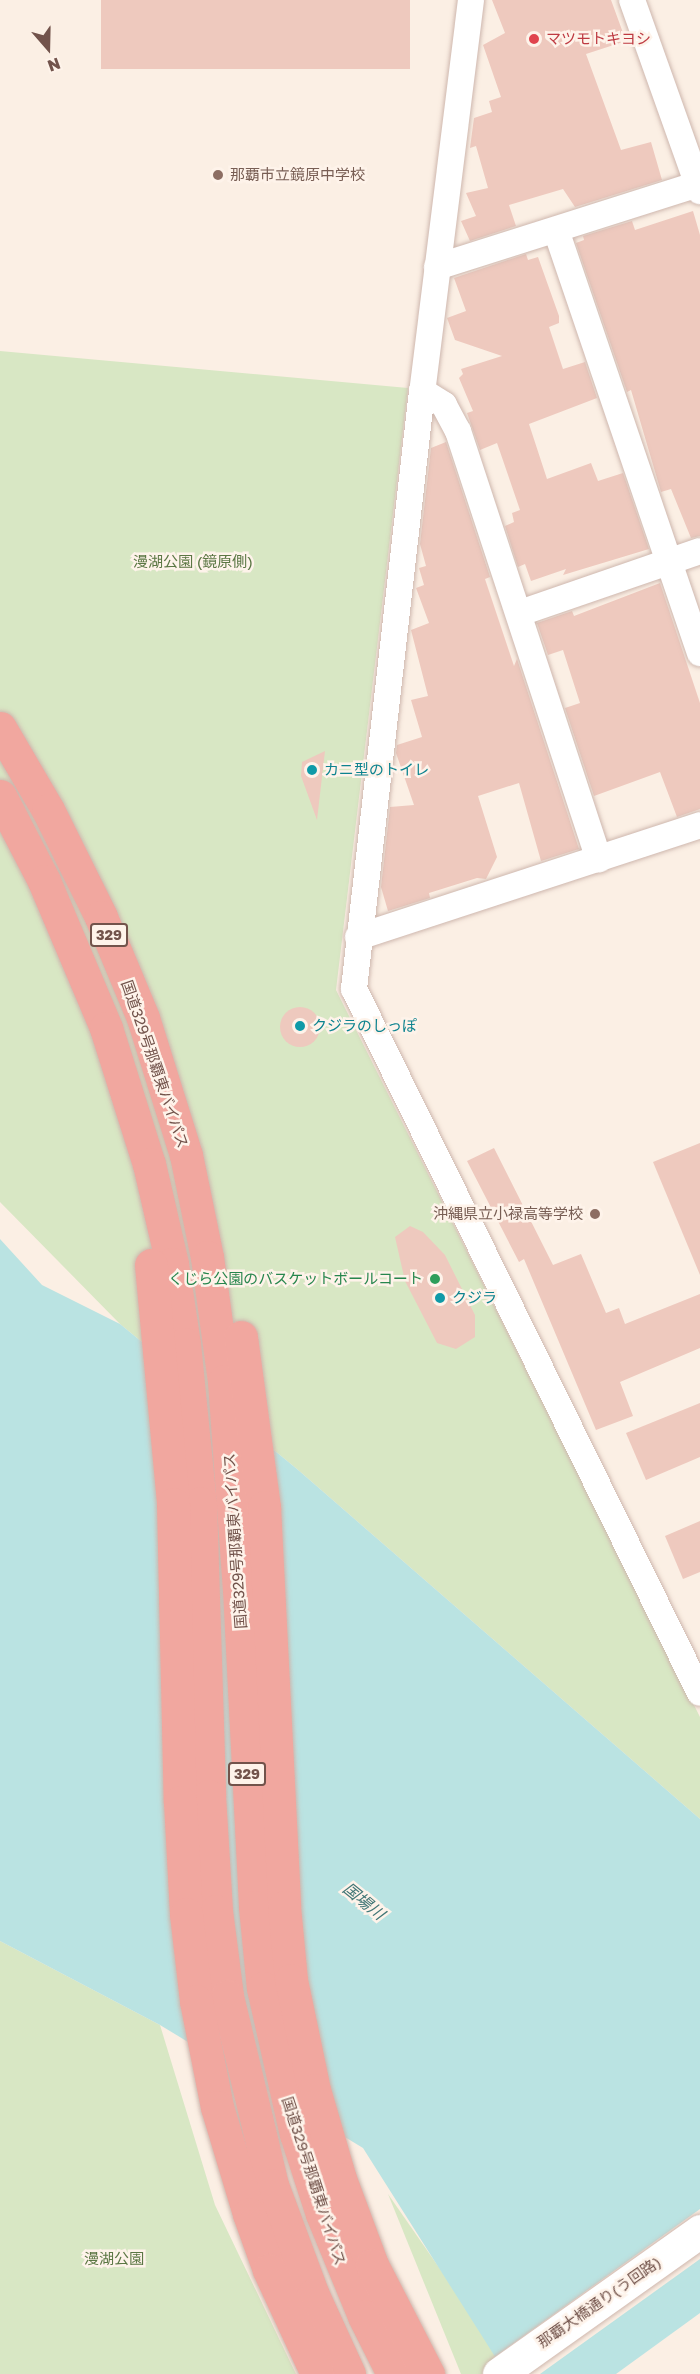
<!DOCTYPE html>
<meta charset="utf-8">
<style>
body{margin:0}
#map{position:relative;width:700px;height:2374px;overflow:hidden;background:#fbefe4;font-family:"Golos Text","Noto Sans JP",sans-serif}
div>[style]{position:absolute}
.green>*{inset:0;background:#d8e7c4}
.water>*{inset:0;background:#bae3e2}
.pier>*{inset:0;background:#fbefe4}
.building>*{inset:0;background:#eec9be;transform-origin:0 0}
.round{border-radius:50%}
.roads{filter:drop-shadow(0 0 2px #ceb7ae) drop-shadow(0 0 2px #ceb7ae)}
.street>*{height:26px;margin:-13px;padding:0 13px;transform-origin:13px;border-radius:13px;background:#fff}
.secondary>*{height:33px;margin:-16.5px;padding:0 16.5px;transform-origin:16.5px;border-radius:16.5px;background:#fff}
.highway>*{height:33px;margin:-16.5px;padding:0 16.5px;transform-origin:16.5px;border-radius:16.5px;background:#f1a79f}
.dots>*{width:16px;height:16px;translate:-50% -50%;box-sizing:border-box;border:3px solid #fef3ea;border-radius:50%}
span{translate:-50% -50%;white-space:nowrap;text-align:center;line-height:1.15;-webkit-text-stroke:5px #fef3ea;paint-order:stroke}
.shield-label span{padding:2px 4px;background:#fef3ea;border:2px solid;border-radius:4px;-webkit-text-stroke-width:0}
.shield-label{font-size:14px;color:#72534b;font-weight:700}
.health-label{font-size:15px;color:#be3a42}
.left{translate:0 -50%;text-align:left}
.education-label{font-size:15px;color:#785e54}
.right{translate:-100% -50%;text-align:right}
.park-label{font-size:15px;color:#5b7744}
.culture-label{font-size:15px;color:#0d838f}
.street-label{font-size:15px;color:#72534b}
.leisure-label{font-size:15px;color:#27864d}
.water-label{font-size:16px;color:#407676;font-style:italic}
.north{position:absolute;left:18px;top:18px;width:60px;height:60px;-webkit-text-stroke:4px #fef3ea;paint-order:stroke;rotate:160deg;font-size:16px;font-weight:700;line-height:24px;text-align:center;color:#72534b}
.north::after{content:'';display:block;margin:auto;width:21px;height:27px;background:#72534b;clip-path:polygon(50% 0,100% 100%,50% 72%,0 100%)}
</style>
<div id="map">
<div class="green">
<i style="clip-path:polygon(0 351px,408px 388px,336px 990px,700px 1717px,700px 1819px,297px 1469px,120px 1324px,0 1202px)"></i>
<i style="clip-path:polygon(0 1941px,160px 2025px,215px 2205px,296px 2374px,0 2374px)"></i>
<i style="clip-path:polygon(388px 2194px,472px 2315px,506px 2374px,461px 2374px)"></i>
</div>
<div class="water">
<i style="clip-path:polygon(0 1239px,42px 1285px,120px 1324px,297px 1469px,700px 1819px,700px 2374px,506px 2374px,363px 2148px,160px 2025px,0 1941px)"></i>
</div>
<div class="pier">
<i style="clip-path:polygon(700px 2209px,700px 2259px,540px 2374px,502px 2374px,493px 2358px)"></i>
<i style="clip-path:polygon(700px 2313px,700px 2374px,616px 2374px)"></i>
</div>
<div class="building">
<i style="left:101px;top:0;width:309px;height:69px"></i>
<i style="clip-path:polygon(492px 0,611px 0,626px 41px,586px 54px,621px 150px,651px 142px,662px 180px,575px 207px,563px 189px,509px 205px,516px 226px,470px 241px,461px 221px,476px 216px,466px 193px,488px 188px,476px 146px,470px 148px,474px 118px,492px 112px,489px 101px,501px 97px,483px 45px,505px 33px)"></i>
<i style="clip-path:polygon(693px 211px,700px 235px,700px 536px,691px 538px,671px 489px,661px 492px,631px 390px,627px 392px,576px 243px,584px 240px,583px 236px,632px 221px,635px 230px)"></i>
<i style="clip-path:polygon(526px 254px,528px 260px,538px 257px,559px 316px,559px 323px,549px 327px,563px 369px,585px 362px,597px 398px,529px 424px,547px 479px,591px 463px,598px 481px,623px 473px,649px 549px,563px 575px,566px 569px,531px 581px,525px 564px,518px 567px,505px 526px,514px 522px,512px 513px,520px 510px,497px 443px,480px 450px,467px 413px,473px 411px,459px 378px,463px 374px,461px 369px,502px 356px,455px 340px,447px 318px,466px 311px,454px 278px)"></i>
<i style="clip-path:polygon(446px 442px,490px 577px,485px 579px,514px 666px,517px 659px,579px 849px,541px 861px,519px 783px,478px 796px,497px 857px,486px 879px,477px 878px,429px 893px,430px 898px,388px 911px,381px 887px,390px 807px,414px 805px,396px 753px,397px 745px,422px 737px,411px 700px,428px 696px,411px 630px,429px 623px,416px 588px,424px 585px,419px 568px,426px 566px,420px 544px,431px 448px)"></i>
<i style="clip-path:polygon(660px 583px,700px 703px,700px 809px,677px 817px,660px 772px,594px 796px,565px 708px,580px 703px,563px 650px,548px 655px,537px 623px,572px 611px,574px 616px)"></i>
<i style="clip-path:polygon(325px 751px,317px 820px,301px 776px,302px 762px)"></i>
<i class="round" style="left:280px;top:1007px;width:40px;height:40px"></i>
<i style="clip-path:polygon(700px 1143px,700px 1275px,653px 1162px)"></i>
<i style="clip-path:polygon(494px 1148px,553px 1265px,581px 1254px,606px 1313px,619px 1308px,625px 1324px,700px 1294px,700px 1348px,620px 1382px,633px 1416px,596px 1430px,524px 1259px,519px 1262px,467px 1161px)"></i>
<i style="clip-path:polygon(410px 1226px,423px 1232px,445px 1255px,475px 1315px,475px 1337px,456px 1349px,437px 1343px,405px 1281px,395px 1237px)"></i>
<i style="clip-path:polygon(700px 1403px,700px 1457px,646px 1480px,626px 1433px)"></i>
<i style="clip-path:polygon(700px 1521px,700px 1572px,683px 1579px,665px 1536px)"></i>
</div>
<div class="roads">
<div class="street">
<i style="left:471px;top:0;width:394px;rotate:97.1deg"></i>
<i style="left:422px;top:391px;width:602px;rotate:96.49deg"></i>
<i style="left:354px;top:989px;width:784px;rotate:63.83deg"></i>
<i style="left:632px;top:0;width:203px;rotate:70.4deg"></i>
<i style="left:556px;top:230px;width:447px;rotate:71.2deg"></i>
<i style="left:437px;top:267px;width:274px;rotate:-17.6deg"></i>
<i style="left:422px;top:391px;width:26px;rotate:32deg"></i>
<i style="left:444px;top:405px;width:30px;rotate:62deg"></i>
<i style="left:458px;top:431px;width:451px;rotate:71.8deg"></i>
<i style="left:520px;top:613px;width:190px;rotate:-19deg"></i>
<i style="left:358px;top:937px;width:360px;rotate:-18.1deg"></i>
</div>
<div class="secondary">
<i style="left:499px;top:2374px;width:247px;rotate:-35.4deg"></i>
</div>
<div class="highway">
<i style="left:0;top:728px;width:95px;rotate:59.7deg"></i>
<i style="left:48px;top:810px;width:119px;rotate:63.6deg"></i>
<i style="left:101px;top:917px;width:109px;rotate:67.4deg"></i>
<i style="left:143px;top:1018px;width:144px;rotate:72.6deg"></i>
<i style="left:186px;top:1155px;width:104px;rotate:78.4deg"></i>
<i style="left:207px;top:1257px;width:125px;rotate:82.2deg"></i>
<i style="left:224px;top:1381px;width:209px;rotate:85.9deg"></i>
<i style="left:239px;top:1589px;width:318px;rotate:87.1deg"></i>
<i style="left:255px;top:1907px;width:81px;rotate:84.4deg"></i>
<i style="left:263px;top:1988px;width:150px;rotate:77.3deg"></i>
<i style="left:296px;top:2134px;width:84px;rotate:72deg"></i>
<i style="left:322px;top:2214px;width:110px;rotate:67.6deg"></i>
<i style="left:364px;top:2316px;width:65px;rotate:63.4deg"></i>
<i style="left:0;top:796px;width:96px;rotate:62.6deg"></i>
<i style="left:44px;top:881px;width:160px;rotate:67.1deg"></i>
<i style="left:106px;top:1028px;width:143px;rotate:72.5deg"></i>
<i style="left:149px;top:1164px;width:103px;rotate:77deg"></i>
<i style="left:172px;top:1264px;width:81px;rotate:81.5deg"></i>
<i style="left:184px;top:1344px;width:160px;rotate:84.3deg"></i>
<i style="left:200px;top:1503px;width:293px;rotate:88.2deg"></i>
<i style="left:209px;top:1796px;width:115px;rotate:86.5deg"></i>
<i style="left:216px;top:1911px;width:86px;rotate:82.6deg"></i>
<i style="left:227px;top:1996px;width:194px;rotate:76.6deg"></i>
<i style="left:272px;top:2185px;width:117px;rotate:69.6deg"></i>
<i style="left:313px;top:2295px;width:87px;rotate:65.5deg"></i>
<i style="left:151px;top:1265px;width:240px;rotate:84.7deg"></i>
<i style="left:173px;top:1504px;width:298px;rotate:88.7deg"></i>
<i style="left:180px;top:1802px;width:112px;rotate:86.9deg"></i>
<i style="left:186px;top:1914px;width:88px;rotate:83.4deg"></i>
<i style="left:196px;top:2001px;width:108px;rotate:78.8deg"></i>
<i style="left:217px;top:2107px;width:112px;rotate:73.3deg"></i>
<i style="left:249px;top:2214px;width:59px;rotate:70.3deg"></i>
<i style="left:269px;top:2270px;width:115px;rotate:65.2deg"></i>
<i style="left:241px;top:1337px;width:172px;rotate:82.3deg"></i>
<i style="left:264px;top:1507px;width:400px;rotate:87.1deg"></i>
<i style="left:284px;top:1907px;width:73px;rotate:84.5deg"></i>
<i style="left:291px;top:1980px;width:112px;rotate:78.2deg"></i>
<i style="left:314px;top:2090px;width:93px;rotate:73.7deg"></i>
<i style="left:340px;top:2179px;width:92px;rotate:69.6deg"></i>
<i style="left:372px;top:2265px;width:123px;rotate:62.8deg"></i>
</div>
</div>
<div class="dots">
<i style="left:534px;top:39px;background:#e0444e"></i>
<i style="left:218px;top:175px;background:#8d6e63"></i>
<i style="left:312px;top:770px;background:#0f9aa8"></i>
<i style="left:300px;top:1026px;background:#0f9aa8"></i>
<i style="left:595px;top:1214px;background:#8d6e63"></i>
<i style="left:435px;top:1279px;background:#2e9e5b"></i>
<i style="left:440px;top:1298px;background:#0f9aa8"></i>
</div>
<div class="shield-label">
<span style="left:109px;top:935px">329</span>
<span style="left:247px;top:1774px">329</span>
</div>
<div class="health-label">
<span class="left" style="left:546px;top:39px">マツモトキヨシ</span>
</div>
<div class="education-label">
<span class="left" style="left:230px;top:175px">那覇市立鏡原中学校</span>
<span class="right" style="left:583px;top:1214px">沖縄県立小禄高等学校</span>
</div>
<div class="park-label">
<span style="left:193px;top:562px">漫湖公園 (鏡原側)</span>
<span style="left:114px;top:2259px">漫湖公園</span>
</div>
<div class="culture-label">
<span class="left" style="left:324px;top:770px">カニ型のトイレ</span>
<span class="left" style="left:312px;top:1026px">クジラのしっぽ</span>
<span class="left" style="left:452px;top:1298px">クジラ</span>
</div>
<div class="street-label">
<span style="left:155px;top:1064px;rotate:71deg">国道329号那覇東バイパス</span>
<span style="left:235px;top:1541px;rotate:-94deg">国道329号那覇東バイパス</span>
<span style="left:314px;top:2181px;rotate:72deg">国道329号那覇東バイパス</span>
<span style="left:599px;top:2302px;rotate:-35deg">那覇大橋通り(う回路)</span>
</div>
<div class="leisure-label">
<span class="right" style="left:423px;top:1279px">くじら公園のバスケットボールコート</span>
</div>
<div class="water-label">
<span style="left:364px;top:1901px;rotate:39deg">国場川</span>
</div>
<div class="north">N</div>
</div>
